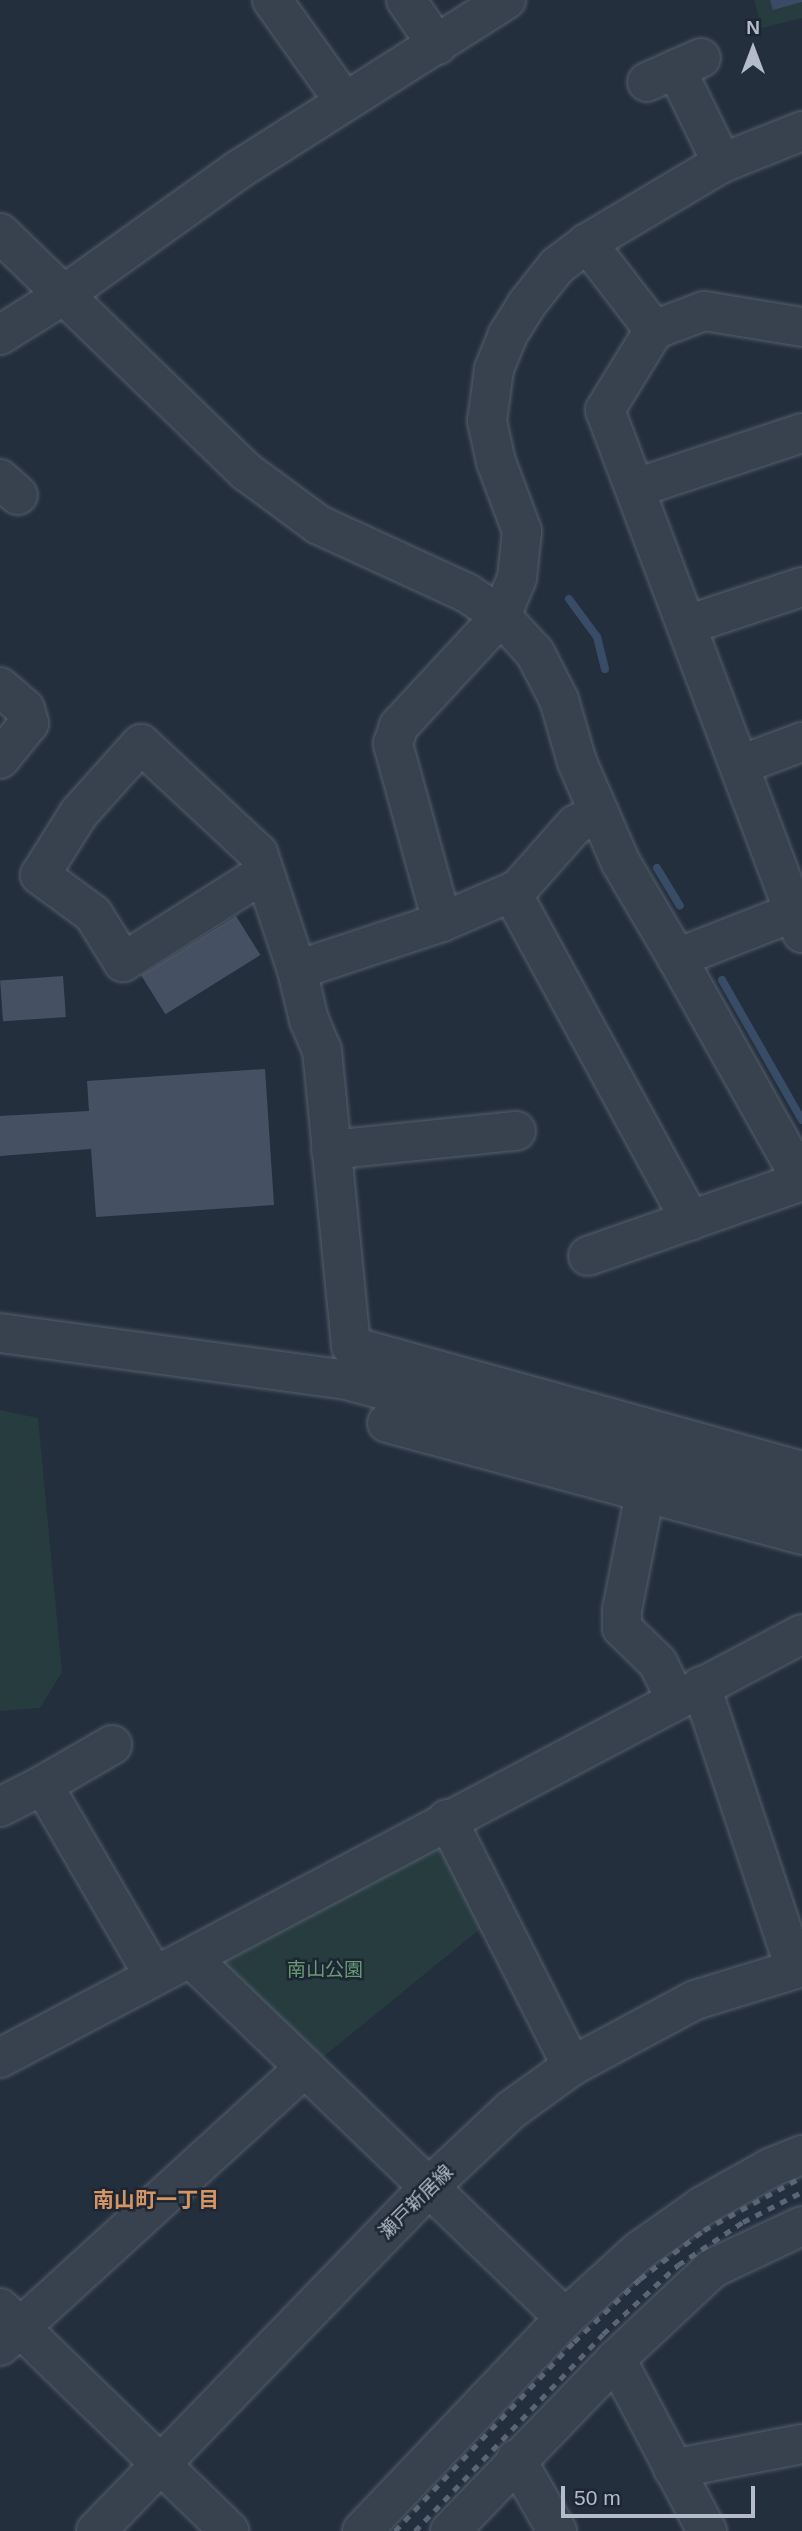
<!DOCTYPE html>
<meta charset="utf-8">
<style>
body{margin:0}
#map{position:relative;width:802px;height:2531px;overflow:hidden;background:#242f3e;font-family:Helvetica,"Noto Sans JP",sans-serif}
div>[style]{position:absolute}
.green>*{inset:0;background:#263c3f}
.water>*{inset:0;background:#394c67}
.stream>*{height:8px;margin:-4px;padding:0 4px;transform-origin:4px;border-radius:4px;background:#394c67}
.building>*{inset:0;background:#455162;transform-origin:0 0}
.roads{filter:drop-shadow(0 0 2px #565f6c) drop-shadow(0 0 2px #565f6c)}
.minor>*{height:38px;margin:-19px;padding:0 19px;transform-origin:19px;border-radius:19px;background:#38414e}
.rail>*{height:5px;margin-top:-2.5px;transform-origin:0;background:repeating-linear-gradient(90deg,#5a6575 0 7px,transparent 0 14px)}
span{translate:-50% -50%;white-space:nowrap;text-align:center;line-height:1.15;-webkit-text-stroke:5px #1d2633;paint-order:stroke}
.park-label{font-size:19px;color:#6b9a76}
.street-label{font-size:19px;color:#b4bcc9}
.neighbourhood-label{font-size:21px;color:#d59563;font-weight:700}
.north{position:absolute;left:718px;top:14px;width:70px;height:70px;-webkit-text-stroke:5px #1d2633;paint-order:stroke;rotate:0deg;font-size:19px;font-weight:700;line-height:28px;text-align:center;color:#b4bcc9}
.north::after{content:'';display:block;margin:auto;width:24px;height:32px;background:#b4bcc9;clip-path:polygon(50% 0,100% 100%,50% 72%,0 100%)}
.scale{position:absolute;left:561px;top:2486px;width:194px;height:32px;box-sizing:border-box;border:4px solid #b4bcc9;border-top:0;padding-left:9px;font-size:21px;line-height:24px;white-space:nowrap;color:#b4bcc9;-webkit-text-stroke:5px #1d2633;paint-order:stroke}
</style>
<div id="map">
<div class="green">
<i style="clip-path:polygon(754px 0,802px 0,802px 18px,762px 28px)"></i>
<i style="clip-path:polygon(0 1410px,38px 1418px,62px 1672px,40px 1708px,0 1711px)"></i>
<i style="clip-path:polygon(438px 1833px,491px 1920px,323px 2057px,217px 1962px)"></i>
</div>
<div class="water">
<i style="clip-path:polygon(770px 0,802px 0,802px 2px,773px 10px)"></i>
</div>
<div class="stream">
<i style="left:569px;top:599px;width:47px;rotate:53.6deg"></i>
<i style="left:597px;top:637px;width:33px;rotate:76deg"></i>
<i style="left:657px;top:868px;width:44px;rotate:58.8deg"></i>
<i style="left:722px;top:980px;width:161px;rotate:60.3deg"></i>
</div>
<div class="building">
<i style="left:236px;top:916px;width:46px;height:112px;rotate:58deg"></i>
<i style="left:63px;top:976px;width:41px;height:63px;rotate:86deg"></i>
<i style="clip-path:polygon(265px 1069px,274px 1205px,96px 1217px,91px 1149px,0 1156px,0 1116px,89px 1111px,87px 1081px)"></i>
</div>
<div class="roads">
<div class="minor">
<i style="left:272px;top:0;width:124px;rotate:54.5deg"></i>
<i style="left:406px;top:0;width:55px;rotate:55.4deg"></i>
<i style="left:676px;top:69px;width:105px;rotate:63.9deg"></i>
<i style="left:647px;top:82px;width:59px;rotate:-24deg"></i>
<i style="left:0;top:233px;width:344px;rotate:44.1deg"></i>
<i style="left:247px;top:472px;width:89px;rotate:36.4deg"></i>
<i style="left:319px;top:525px;width:163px;rotate:24.7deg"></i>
<i style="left:467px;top:593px;width:41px;rotate:34.1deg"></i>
<i style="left:501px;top:616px;width:50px;rotate:47.4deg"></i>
<i style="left:535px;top:653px;width:53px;rotate:62.9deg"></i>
<i style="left:559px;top:700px;width:65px;rotate:73.8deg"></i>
<i style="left:577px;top:762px;width:110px;rotate:66.5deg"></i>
<i style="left:621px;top:863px;width:110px;rotate:59.5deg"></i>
<i style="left:677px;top:958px;width:256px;rotate:60.7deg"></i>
<i style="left:587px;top:243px;width:110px;rotate:52.4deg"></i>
<i style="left:802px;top:327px;width:99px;rotate:-170.7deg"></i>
<i style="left:704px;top:311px;width:53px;rotate:159.2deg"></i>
<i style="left:654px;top:330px;width:94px;rotate:121.5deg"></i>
<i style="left:605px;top:410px;width:559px;rotate:69.36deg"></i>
<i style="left:0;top:335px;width:73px;rotate:-32.2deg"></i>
<i style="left:62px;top:296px;width:220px;rotate:-35.6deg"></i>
<i style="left:241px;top:168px;width:314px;rotate:-32.4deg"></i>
<i style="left:0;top:479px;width:24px;rotate:42deg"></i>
<i style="left:636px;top:488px;width:175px;rotate:-18.3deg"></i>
<i style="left:687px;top:625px;width:121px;rotate:-18.3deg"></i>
<i style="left:0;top:687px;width:33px;rotate:41deg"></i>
<i style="left:25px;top:709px;width:15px;rotate:74deg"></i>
<i style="left:29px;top:723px;width:46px;rotate:128.9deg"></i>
<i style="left:740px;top:765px;width:66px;rotate:-20.4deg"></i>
<i style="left:264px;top:873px;width:167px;rotate:147.7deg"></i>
<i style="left:123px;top:962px;width:57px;rotate:-122deg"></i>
<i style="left:93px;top:914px;width:66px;rotate:-143.7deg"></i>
<i style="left:40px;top:875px;width:73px;rotate:-57.8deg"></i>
<i style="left:79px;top:813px;width:93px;rotate:-48.1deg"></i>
<i style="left:141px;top:744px;width:160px;rotate:43deg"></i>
<i style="left:258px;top:853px;width:123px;rotate:71.6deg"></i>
<i style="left:297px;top:970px;width:51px;rotate:76.5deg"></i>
<i style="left:309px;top:1020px;width:33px;rotate:67deg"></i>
<i style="left:322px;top:1050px;width:297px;rotate:84.4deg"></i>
<i style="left:351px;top:1346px;width:468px;rotate:15.5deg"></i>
<i style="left:513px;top:895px;width:371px;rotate:61.4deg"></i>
<i style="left:442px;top:922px;width:185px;rotate:-105.4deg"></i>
<i style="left:393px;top:744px;width:19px;rotate:-72deg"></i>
<i style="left:399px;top:726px;width:150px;rotate:-47.2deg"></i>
<i style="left:501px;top:616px;width:41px;rotate:-67.2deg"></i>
<i style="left:517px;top:578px;width:47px;rotate:-83.9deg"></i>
<i style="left:522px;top:531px;width:74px;rotate:-110.6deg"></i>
<i style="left:496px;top:462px;width:42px;rotate:-102.4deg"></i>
<i style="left:487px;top:421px;width:52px;rotate:-82.3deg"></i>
<i style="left:494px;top:369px;width:35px;rotate:-68deg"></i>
<i style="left:507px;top:336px;width:36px;rotate:-58deg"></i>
<i style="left:526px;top:305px;width:50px;rotate:-51.5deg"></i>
<i style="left:557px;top:266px;width:38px;rotate:-37deg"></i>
<i style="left:587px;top:243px;width:157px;rotate:-30.7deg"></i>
<i style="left:722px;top:163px;width:86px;rotate:-21.8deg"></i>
<i style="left:677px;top:958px;width:134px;rotate:-21.4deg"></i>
<i style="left:297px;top:970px;width:153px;rotate:-18.3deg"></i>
<i style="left:442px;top:922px;width:78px;rotate:-23.3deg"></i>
<i style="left:514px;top:891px;width:4px;rotate:104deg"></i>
<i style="left:513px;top:895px;width:94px;rotate:-48.5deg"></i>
<i style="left:575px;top:825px;width:27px;rotate:-27deg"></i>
<i style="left:331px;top:1150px;width:186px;rotate:-5.9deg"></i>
<i style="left:588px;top:1256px;width:227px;rotate:-19.3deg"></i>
<i style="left:0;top:1333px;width:349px;rotate:7.7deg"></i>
<i style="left:346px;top:1380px;width:472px;rotate:15.1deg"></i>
<i style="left:387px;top:1423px;width:430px;rotate:15.1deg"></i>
<i style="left:645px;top:1493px;width:119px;rotate:101.1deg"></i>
<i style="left:622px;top:1610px;width:18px;rotate:90deg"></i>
<i style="left:622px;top:1628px;width:50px;rotate:44.2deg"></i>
<i style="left:658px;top:1663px;width:41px;rotate:64.1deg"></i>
<i style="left:701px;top:1686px;width:298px;rotate:71.6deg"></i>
<i style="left:43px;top:1785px;width:80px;rotate:-30.1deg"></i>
<i style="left:0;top:1807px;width:48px;rotate:-27.1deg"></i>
<i style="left:43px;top:1785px;width:221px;rotate:59.8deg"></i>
<i style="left:447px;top:1819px;width:277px;rotate:63.2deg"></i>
<i style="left:191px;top:1958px;width:519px;rotate:43.91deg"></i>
<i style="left:0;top:2058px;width:907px;rotate:-27.86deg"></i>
<i style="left:0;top:2308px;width:320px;rotate:44.2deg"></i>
<i style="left:0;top:2346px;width:412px;rotate:-42.4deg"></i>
<i style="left:616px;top:2359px;width:195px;rotate:62.1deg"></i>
<i style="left:516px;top:2459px;width:83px;rotate:60.3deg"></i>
<i style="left:673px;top:2469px;width:131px;rotate:-11deg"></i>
<i style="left:96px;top:2531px;width:479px;rotate:-45.9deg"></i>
<i style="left:429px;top:2187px;width:112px;rotate:-43.2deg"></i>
<i style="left:511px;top:2110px;width:75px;rotate:-35.8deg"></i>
<i style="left:572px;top:2066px;width:140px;rotate:-28.2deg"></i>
<i style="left:695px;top:2000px;width:112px;rotate:-17.1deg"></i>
<i style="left:362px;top:2531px;width:294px;rotate:-46.4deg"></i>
<i style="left:565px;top:2318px;width:100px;rotate:-42.2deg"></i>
<i style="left:639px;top:2251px;width:80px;rotate:-35.3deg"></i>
<i style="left:704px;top:2205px;width:78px;rotate:-29.2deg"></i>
<i style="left:772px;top:2167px;width:32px;rotate:-22deg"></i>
<i style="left:450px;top:2531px;width:239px;rotate:-46deg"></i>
<i style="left:616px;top:2359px;width:133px;rotate:-43.2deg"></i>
<i style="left:713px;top:2268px;width:98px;rotate:-25.3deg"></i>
</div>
</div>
<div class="rail">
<i style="left:395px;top:2531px;width:260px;rotate:-46.6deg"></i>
<i style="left:574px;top:2342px;width:91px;rotate:-43.7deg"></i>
<i style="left:640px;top:2279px;width:81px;rotate:-37.4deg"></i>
<i style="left:704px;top:2230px;width:111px;rotate:-28.4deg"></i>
<i style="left:415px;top:2531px;width:272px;rotate:-46.3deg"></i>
<i style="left:603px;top:2334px;width:102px;rotate:-42.6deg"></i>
<i style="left:678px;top:2265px;width:78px;rotate:-33.5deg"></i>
<i style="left:743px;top:2222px;width:66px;rotate:-27deg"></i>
</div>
<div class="park-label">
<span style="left:325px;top:1970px">南山公園</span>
</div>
<div class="street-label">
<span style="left:416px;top:2202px;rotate:-45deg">瀬戸新居線</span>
</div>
<div class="neighbourhood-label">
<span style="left:156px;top:2200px">南山町一丁目</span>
</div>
<div class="north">N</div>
<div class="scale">50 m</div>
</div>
